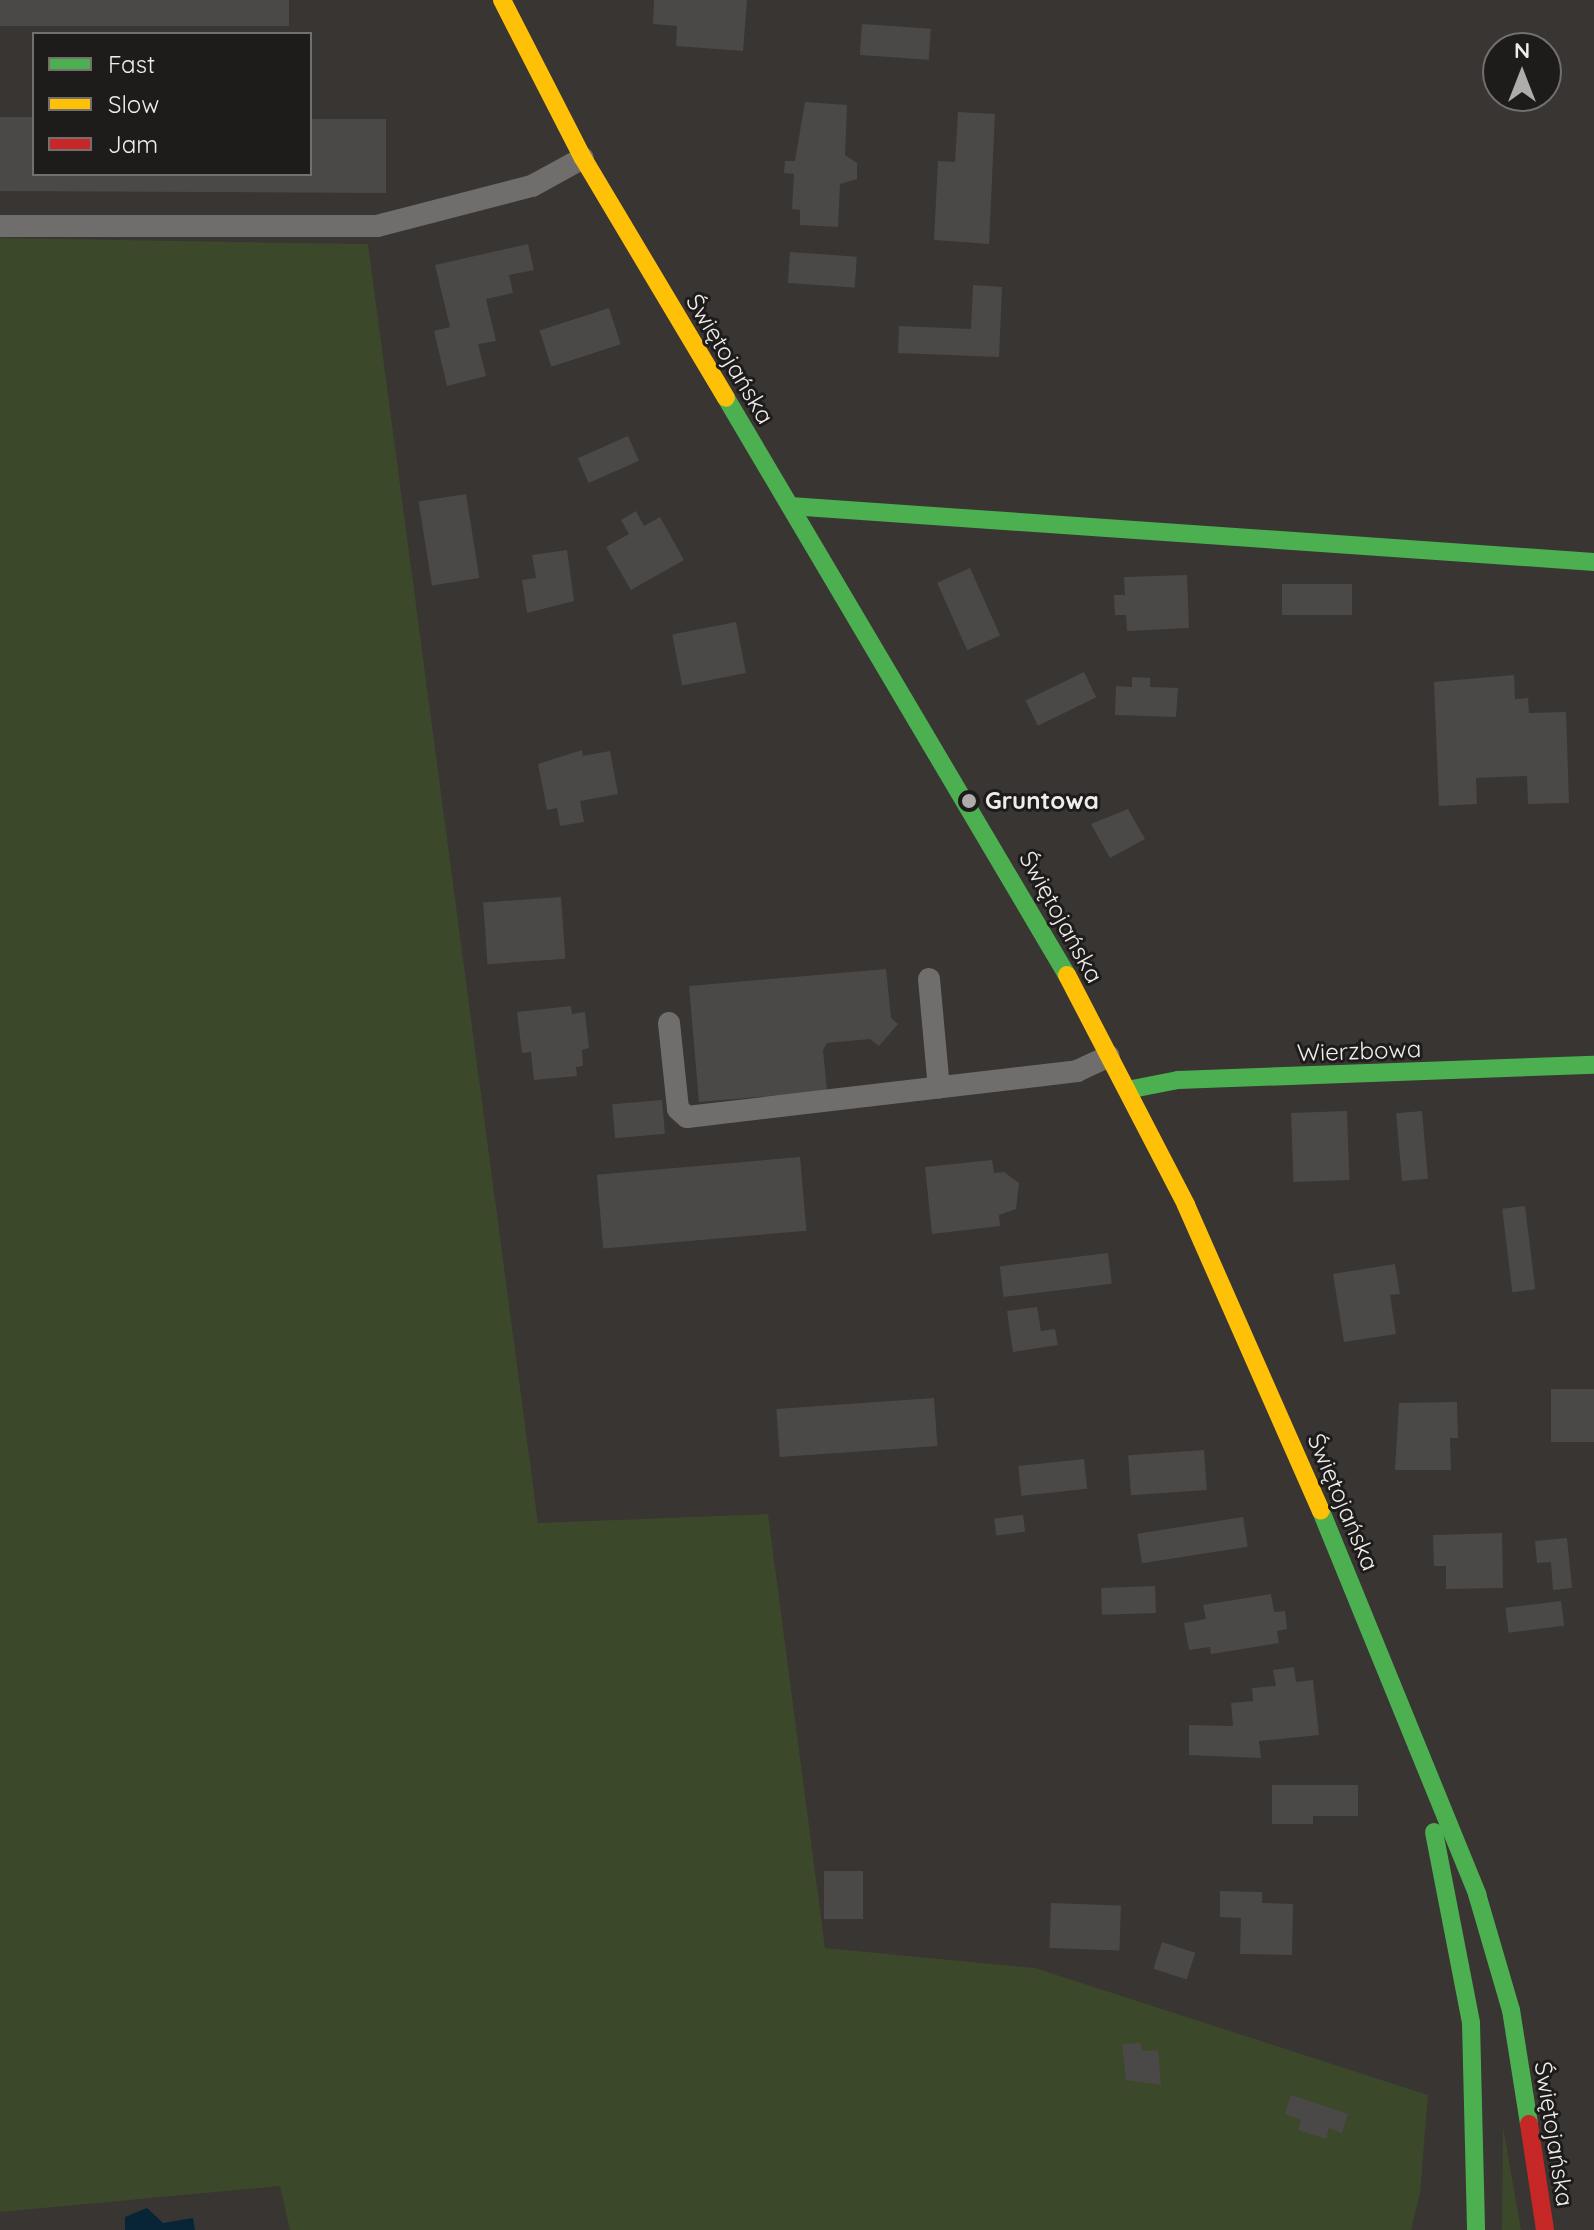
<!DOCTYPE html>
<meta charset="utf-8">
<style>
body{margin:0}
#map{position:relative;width:1594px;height:2230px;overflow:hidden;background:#383533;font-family:Quicksand,sans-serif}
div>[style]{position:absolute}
.green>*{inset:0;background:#3b4829}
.water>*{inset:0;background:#072536}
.building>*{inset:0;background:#4b4947;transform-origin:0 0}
.lane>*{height:22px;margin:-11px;padding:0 11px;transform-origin:11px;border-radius:11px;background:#706e6d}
.fast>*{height:18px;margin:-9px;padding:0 9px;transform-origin:9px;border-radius:9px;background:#4caf50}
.slow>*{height:18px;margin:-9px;padding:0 9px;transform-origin:9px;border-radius:9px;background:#ffc107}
.jam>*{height:18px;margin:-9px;padding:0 9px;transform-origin:9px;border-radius:9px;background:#c62828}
.dots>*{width:22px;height:22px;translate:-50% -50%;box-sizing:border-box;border:4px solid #1e1c1b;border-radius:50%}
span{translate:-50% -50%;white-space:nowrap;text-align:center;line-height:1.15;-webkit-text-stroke:6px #1e1c1b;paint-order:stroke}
.street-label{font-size:24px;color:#efeceb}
.poi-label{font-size:24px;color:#efeceb;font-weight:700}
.left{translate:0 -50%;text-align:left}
.legend{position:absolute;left:32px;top:32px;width:280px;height:144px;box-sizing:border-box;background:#1e1c1b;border:2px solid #726f6e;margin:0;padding:10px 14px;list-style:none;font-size:24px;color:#efeceb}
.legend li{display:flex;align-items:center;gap:16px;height:40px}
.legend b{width:40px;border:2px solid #726f6e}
.north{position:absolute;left:1482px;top:32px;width:80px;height:80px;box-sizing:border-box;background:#1e1c1b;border:2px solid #726f6e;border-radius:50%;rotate:0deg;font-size:22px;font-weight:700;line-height:32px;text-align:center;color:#efeceb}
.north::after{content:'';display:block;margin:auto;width:28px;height:36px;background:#afacab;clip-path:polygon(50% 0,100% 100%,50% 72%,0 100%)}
</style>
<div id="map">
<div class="green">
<i style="clip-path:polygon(0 238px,368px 244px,538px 1523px,768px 1514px,825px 1948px,1035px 1968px,1428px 2095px,1420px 2193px,1411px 2230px,290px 2230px,280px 2186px,0 2212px)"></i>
<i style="clip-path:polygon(1503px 2127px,1521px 2230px,1502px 2230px)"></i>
</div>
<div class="water">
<i style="clip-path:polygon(147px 2208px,163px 2223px,193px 2218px,195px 2230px,125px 2230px,125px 2217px)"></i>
</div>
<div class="building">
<i style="left:0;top:0;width:289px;height:26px"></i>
<i style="clip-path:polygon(654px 0,747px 0,743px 51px,676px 46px,677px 26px,653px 24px)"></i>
<i style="left:862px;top:24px;width:69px;height:31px;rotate:4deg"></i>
<i style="clip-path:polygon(805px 102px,847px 105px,845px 155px,857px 163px,857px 179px,840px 184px,838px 227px,800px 225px,800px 210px,792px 209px,794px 174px,784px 173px,785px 161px,795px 161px)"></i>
<i style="clip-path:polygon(958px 112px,995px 114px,989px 244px,934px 240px,938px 161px,955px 162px)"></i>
<i style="clip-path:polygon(0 117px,34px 117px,34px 174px,310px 174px,310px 119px,386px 119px,386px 193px,0 191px)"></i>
<i style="clip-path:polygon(528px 244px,534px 270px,509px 275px,513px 293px,486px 299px,496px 341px,478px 344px,486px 376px,447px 386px,434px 331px,450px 327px,435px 265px)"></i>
<i style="left:790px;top:252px;width:67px;height:31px;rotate:4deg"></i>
<i style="clip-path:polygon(973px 285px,1002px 287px,999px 357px,898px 353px,899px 326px,971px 329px)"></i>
<i style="left:609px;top:308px;width:38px;height:73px;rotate:72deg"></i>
<i style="left:628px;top:436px;width:27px;height:55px;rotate:66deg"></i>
<i style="left:466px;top:494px;width:85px;height:48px;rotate:81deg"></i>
<i style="clip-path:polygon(636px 511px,644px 526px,660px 517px,684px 560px,631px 590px,606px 547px,629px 534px,621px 520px)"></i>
<i style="clip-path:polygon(567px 550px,574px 601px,527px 613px,522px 580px,536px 578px,532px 555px)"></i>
<i style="left:970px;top:568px;width:74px;height:36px;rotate:66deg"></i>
<i style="clip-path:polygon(1187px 575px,1189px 628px,1127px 631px,1126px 615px,1115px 615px,1114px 595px,1125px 595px,1124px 577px)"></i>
<i style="left:1352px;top:584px;width:31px;height:70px;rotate:90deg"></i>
<i style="left:736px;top:622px;width:52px;height:65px;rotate:79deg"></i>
<i style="left:1084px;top:672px;width:28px;height:65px;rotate:64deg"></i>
<i style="clip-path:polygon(1514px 675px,1515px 699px,1528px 698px,1529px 713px,1566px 712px,1569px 803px,1528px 804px,1527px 776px,1476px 778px,1477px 804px,1439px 806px,1434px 682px)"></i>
<i style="clip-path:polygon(1132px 677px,1150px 678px,1150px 687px,1178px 688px,1176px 717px,1115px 715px,1116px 686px,1132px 687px)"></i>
<i style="clip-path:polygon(582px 750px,583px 756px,610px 751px,618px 794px,580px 801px,584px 822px,560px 826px,557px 808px,547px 810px,538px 764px)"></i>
<i style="clip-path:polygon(1128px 809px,1145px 839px,1110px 858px,1091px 824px)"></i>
<i style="left:561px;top:897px;width:62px;height:78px;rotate:86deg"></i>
<i style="clip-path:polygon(886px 969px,891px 1018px,898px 1024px,879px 1046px,870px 1039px,827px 1043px,823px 1050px,827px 1091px,699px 1102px,689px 986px)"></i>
<i style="clip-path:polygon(571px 1006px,572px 1014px,585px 1012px,589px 1048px,582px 1050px,583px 1066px,576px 1067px,577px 1076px,534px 1080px,531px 1052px,522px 1053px,517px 1012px)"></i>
<i style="left:662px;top:1100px;width:34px;height:50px;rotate:85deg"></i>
<i style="left:1347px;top:1111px;width:69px;height:56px;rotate:88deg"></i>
<i style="left:1422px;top:1111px;width:68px;height:26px;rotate:85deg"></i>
<i style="left:800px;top:1157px;width:74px;height:204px;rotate:85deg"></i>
<i style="clip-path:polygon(992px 1160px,994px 1173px,1004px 1172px,1019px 1183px,1016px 1209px,999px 1215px,1000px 1226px,932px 1234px,925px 1167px)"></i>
<i style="left:1525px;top:1206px;width:84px;height:23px;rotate:83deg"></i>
<i style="left:1108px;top:1253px;width:31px;height:109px;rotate:83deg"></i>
<i style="clip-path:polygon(1395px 1264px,1400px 1294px,1390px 1295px,1396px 1334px,1344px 1342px,1333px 1274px)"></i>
<i style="clip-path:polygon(1037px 1307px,1041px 1331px,1055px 1329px,1058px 1345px,1013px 1352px,1007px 1311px)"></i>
<i style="left:1594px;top:1389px;width:53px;height:43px;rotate:90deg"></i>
<i style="left:934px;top:1398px;width:48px;height:158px;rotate:86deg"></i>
<i style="clip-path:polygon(1457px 1402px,1458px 1438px,1450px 1438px,1451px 1470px,1395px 1470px,1399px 1403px)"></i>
<i style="left:1204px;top:1450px;width:40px;height:76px;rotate:86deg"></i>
<i style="left:1084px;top:1459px;width:30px;height:66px;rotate:84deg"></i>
<i style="left:1023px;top:1515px;width:17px;height:29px;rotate:83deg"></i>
<i style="left:1243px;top:1517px;width:30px;height:107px;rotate:81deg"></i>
<i style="clip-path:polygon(1502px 1533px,1503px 1588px,1446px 1589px,1446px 1566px,1434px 1566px,1433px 1535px)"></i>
<i style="clip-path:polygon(1567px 1538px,1572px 1588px,1553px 1590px,1551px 1562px,1537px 1563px,1535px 1541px)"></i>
<i style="left:1155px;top:1586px;width:27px;height:54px;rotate:88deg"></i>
<i style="clip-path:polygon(1271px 1594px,1274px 1612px,1285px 1611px,1287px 1629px,1277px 1631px,1279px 1643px,1211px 1654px,1210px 1647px,1189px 1650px,1184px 1623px,1206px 1619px,1203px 1605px)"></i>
<i style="left:1561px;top:1601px;width:25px;height:56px;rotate:83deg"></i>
<i style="clip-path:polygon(1294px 1667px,1296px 1682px,1313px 1680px,1319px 1735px,1259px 1741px,1261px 1758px,1189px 1755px,1189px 1725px,1233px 1726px,1231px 1703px,1253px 1701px,1252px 1688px,1276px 1686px,1273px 1670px)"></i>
<i style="clip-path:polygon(1272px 1785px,1358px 1785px,1358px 1816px,1313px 1816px,1313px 1824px,1272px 1824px)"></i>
<i style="left:824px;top:1871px;width:39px;height:48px"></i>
<i style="clip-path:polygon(1220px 1891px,1262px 1892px,1262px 1903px,1293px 1904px,1292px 1955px,1240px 1954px,1241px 1918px,1220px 1917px)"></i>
<i style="left:1051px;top:1903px;width:70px;height:45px;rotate:2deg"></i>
<i style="left:1162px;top:1942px;width:35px;height:28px;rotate:18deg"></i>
<i style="clip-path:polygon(1141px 2043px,1142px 2051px,1158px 2050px,1161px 2085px,1126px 2080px,1122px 2044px)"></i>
<i style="clip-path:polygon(1291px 2095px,1348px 2114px,1342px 2133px,1329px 2128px,1326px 2139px,1298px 2130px,1301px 2120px,1285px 2114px)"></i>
</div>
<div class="lane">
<i style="left:0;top:226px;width:377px"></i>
<i style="left:377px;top:226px;width:160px;rotate:-14.5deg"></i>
<i style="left:532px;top:186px;width:58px;rotate:-28.8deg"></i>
<i style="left:929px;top:979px;width:109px;rotate:84.8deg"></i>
<i style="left:669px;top:1023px;width:86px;rotate:84deg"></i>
<i style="left:678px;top:1109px;width:12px;rotate:42deg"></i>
<i style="left:687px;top:1117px;width:393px;rotate:-6.7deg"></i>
<i style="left:1077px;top:1071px;width:35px;rotate:-25deg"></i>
</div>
<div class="fast">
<i style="left:726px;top:398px;width:670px;rotate:59.42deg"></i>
<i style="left:790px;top:506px;width:806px;rotate:3.98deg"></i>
<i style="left:1127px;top:1090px;width:52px;rotate:-11.1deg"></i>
<i style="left:1178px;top:1080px;width:416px;rotate:-2.1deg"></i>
<i style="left:1321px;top:1511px;width:414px;rotate:67.8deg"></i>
<i style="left:1477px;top:1894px;width:121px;rotate:73.7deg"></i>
<i style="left:1511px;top:2010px;width:115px;rotate:81deg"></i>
<i style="left:1434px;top:1832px;width:195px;rotate:79deg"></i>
<i style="left:1471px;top:2023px;width:207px;rotate:88.6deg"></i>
</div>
<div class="slow">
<i style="left:502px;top:0;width:178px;rotate:62.9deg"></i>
<i style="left:583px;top:158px;width:279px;rotate:59.2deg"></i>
<i style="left:1067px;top:975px;width:259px;rotate:62.6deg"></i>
<i style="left:1186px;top:1205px;width:334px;rotate:66.2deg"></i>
</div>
<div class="jam">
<i style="left:1529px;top:2124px;width:107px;rotate:81.4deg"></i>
</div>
<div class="dots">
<i style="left:969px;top:801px;background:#afacab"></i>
</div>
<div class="street-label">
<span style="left:730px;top:359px;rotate:59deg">Świętojańska</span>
<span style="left:1061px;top:917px;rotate:61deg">Świętojańska</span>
<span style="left:1359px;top:1051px;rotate:-2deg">Wierzbowa</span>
<span style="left:1343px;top:1502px;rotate:67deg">Świętojańska</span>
<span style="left:1554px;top:2134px;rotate:81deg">Świętojańska</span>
</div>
<div class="poi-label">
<span class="left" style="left:985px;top:801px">Gruntowa</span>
</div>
<ul class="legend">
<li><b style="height:10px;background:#4caf50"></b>Fast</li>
<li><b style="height:10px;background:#ffc107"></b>Slow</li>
<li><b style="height:10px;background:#c62828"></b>Jam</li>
</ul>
<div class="north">N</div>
</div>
